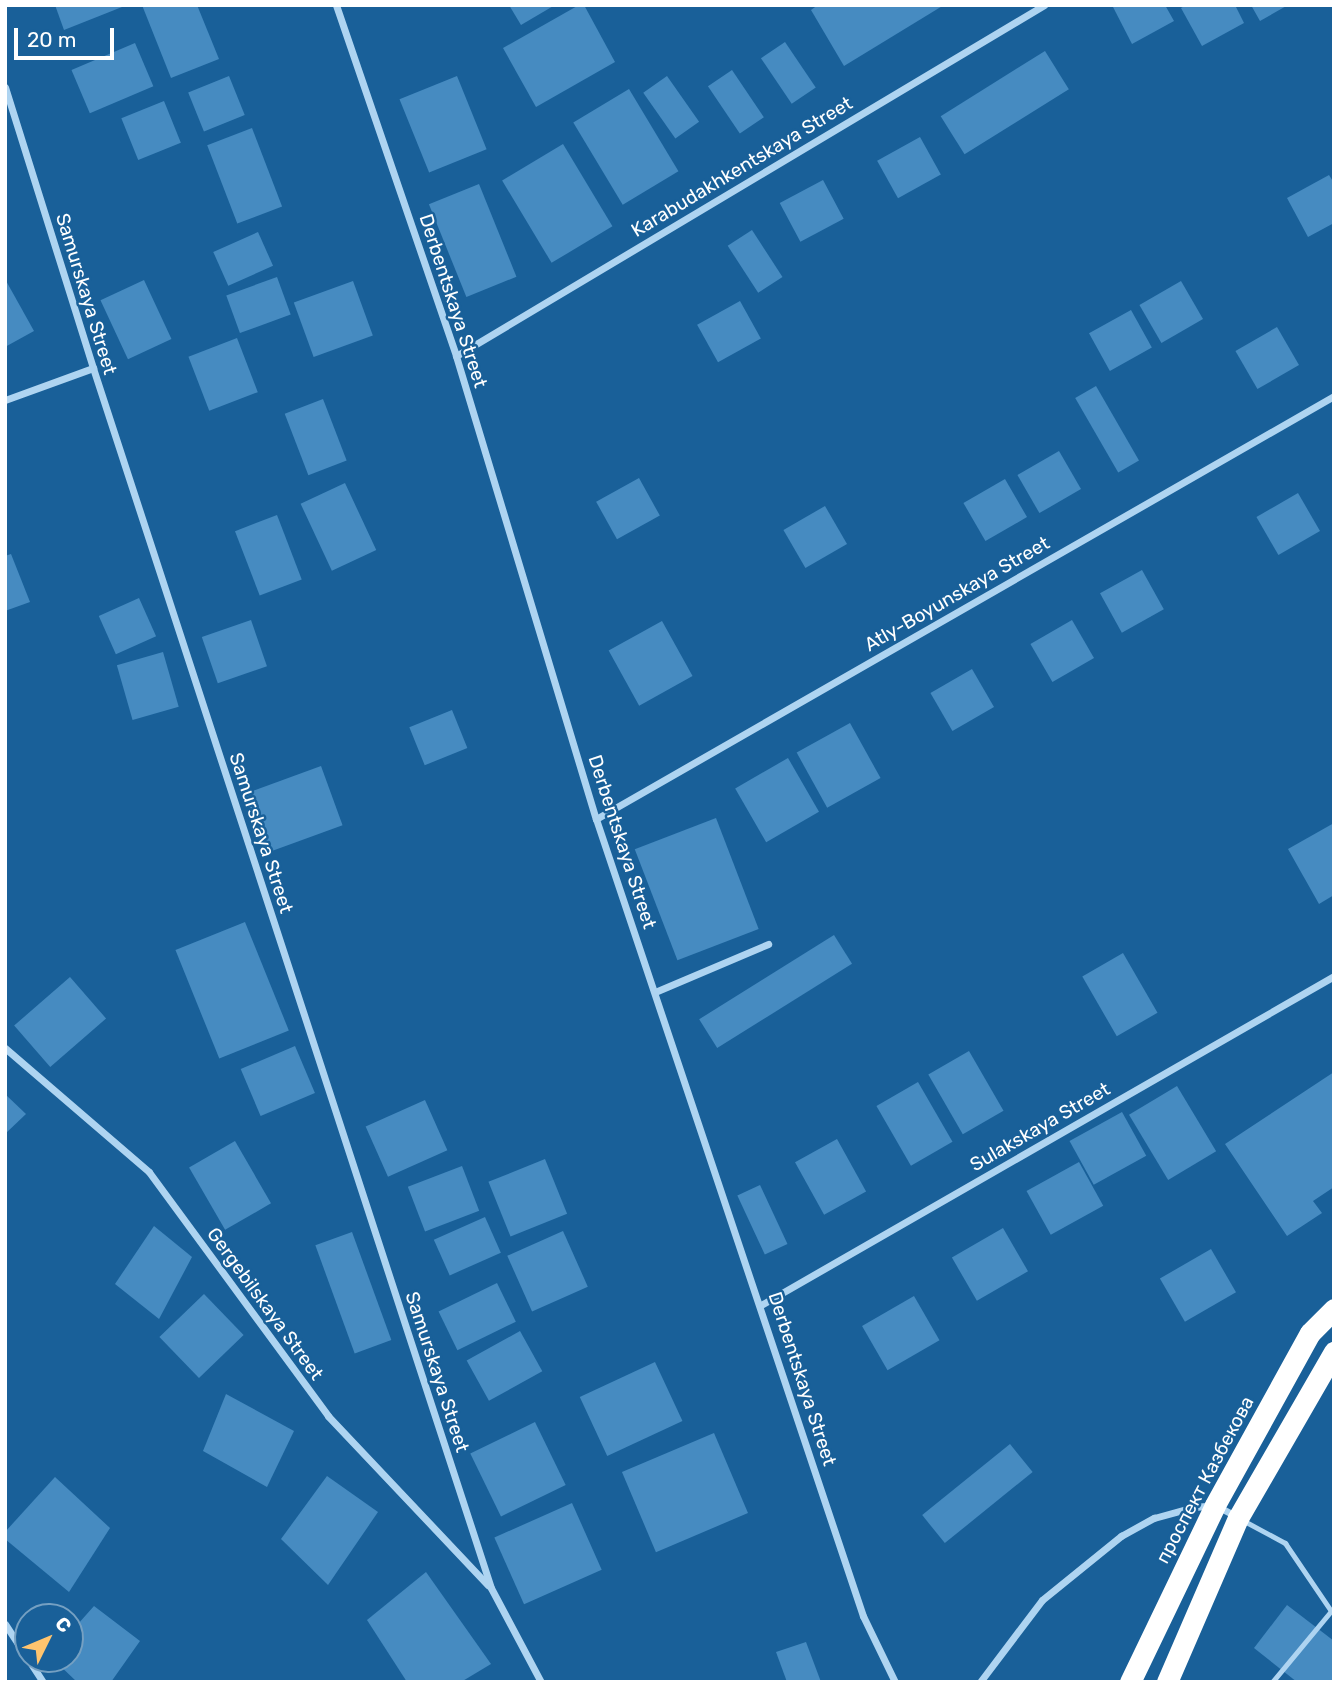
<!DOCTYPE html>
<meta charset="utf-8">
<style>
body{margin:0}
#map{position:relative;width:1339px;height:1687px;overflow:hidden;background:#196099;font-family:Rubik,sans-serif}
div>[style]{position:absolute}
.building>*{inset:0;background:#468bc1;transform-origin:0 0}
.lane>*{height:5px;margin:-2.5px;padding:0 2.5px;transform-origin:2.5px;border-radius:2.5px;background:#aed4f1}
.street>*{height:7px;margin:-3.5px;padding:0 3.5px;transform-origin:3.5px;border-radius:3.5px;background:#aed4f1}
.highway>*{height:21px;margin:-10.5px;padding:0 10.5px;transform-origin:10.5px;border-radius:10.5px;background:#fff}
span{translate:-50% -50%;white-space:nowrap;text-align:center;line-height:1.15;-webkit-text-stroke:5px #196099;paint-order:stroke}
.street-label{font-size:19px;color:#fff}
.frame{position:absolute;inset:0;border:7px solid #fff;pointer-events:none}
.north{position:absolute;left:14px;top:1603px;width:70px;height:70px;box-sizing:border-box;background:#196099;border:2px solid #75a0c2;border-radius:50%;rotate:47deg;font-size:19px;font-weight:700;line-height:28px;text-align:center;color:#fff}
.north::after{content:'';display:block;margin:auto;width:24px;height:32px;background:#ffc46e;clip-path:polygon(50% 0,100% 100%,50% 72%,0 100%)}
.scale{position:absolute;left:14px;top:28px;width:100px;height:32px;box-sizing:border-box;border:4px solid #fff;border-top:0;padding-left:9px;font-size:21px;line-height:24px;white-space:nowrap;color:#fff;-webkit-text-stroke:5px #196099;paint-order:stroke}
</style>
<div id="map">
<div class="building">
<i style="clip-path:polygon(55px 5px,121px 5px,122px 7px,64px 30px)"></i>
<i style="clip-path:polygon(142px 5px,197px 5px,219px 59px,171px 78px)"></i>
<i style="clip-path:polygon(509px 5px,555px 5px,521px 25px)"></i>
<i style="clip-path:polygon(579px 5px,584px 5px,615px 62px,536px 107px,503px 48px)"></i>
<i style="clip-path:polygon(818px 5px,944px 5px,844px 66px,811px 10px)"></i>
<i style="clip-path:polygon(1112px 5px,1165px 5px,1174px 21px,1132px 44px)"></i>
<i style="clip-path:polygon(1186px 5px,1235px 5px,1244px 23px,1202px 46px,1181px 8px)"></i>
<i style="clip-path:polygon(1251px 5px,1288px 5px,1260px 21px)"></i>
<i style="left:785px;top:42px;width:55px;height:29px;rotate:56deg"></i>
<i style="left:135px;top:43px;width:47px;height:69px;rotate:67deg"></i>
<i style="left:1045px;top:51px;width:45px;height:123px;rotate:58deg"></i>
<i style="left:732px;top:70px;width:57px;height:29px;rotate:56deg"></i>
<i style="left:229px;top:76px;width:42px;height:44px;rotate:68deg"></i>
<i style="left:457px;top:76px;width:79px;height:62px;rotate:68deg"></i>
<i style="left:667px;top:76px;width:56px;height:29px;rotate:55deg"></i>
<i style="left:629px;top:89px;width:96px;height:65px;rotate:59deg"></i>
<i style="left:164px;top:101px;width:45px;height:46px;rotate:68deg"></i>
<i style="left:252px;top:128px;width:84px;height:48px;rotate:69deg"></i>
<i style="left:920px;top:137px;width:43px;height:49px;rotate:61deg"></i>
<i style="left:563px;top:144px;width:96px;height:71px;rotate:59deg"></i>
<i style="clip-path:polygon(1329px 175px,1334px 183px,1334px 223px,1308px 237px,1287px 198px)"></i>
<i style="left:823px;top:180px;width:44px;height:49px;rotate:62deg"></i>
<i style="left:479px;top:184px;width:100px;height:54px;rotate:68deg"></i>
<i style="left:752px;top:230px;width:56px;height:29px;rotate:57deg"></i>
<i style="left:258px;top:232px;width:37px;height:49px;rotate:66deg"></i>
<i style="left:277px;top:277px;width:40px;height:54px;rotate:70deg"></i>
<i style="clip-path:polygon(5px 279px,34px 331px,5px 347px)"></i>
<i style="left:144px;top:280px;width:65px;height:48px;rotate:65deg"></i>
<i style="left:353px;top:281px;width:58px;height:63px;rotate:70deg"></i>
<i style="left:1181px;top:281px;width:44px;height:48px;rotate:60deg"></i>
<i style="left:740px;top:301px;width:43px;height:49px;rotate:61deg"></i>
<i style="left:1131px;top:310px;width:43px;height:48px;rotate:61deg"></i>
<i style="left:1277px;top:327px;width:44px;height:48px;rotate:60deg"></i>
<i style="left:237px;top:338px;width:58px;height:52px;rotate:69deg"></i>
<i style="left:1096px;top:386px;width:86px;height:24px;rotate:60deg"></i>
<i style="left:323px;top:399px;width:66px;height:41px;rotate:69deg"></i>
<i style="left:1059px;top:451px;width:44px;height:48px;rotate:60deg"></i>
<i style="left:639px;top:478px;width:43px;height:49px;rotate:61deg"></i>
<i style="left:1005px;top:479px;width:44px;height:48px;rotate:60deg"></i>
<i style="left:345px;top:483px;width:74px;height:49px;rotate:65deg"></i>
<i style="left:1298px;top:493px;width:44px;height:48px;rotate:60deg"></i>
<i style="left:825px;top:506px;width:44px;height:48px;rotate:60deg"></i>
<i style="left:277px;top:515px;width:69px;height:45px;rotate:69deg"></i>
<i style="clip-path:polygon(11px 554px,30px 602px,5px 611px,5px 556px)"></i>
<i style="left:1142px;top:570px;width:45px;height:48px;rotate:61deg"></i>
<i style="left:139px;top:598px;width:42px;height:44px;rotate:66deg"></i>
<i style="left:251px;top:620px;width:49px;height:52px;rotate:71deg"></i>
<i style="left:1072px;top:620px;width:44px;height:48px;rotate:60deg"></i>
<i style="left:662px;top:621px;width:63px;height:61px;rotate:61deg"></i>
<i style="left:163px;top:652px;width:57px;height:48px;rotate:74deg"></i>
<i style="left:972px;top:669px;width:44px;height:48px;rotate:60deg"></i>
<i style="left:452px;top:710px;width:41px;height:46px;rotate:68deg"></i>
<i style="left:850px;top:723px;width:63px;height:61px;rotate:61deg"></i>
<i style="left:788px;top:758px;width:62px;height:61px;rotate:60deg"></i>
<i style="left:321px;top:766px;width:63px;height:81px;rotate:70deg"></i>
<i style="left:716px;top:818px;width:119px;height:87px;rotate:69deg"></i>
<i style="clip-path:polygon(1334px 823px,1334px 895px,1319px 904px,1288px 849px)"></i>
<i style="left:245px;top:922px;width:117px;height:75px;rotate:68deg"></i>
<i style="left:834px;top:935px;width:34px;height:159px;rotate:58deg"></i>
<i style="left:1123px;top:953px;width:69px;height:47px;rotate:60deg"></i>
<i style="left:70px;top:977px;width:55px;height:74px;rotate:49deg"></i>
<i style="left:295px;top:1046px;width:51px;height:59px;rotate:67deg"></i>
<i style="left:969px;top:1051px;width:69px;height:47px;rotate:60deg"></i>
<i style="clip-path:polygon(1334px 1072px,1334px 1187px,1313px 1201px,1322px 1213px,1287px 1236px,1225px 1144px)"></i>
<i style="left:918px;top:1082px;width:69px;height:48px;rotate:60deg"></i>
<i style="left:1177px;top:1086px;width:76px;height:56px;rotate:59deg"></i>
<i style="clip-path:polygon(5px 1094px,26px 1114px,5px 1134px)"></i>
<i style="left:425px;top:1100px;width:55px;height:65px;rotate:66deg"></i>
<i style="left:1122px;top:1112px;width:50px;height:60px;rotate:61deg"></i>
<i style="left:837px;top:1139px;width:60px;height:48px;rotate:61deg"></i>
<i style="left:235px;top:1141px;width:72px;height:53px;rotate:60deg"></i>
<i style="left:545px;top:1159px;width:59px;height:61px;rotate:68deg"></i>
<i style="left:1079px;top:1162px;width:50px;height:60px;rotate:61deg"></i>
<i style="left:462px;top:1166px;width:48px;height:58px;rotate:69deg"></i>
<i style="left:760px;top:1185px;width:65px;height:25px;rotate:65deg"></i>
<i style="left:485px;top:1217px;width:39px;height:56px;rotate:66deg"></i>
<i style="clip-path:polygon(154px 1226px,192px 1257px,159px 1319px,115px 1284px)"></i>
<i style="left:1003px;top:1228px;width:50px;height:59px;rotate:60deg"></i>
<i style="left:563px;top:1231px;width:61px;height:61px;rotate:66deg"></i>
<i style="left:352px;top:1232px;width:115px;height:39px;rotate:70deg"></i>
<i style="left:1211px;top:1249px;width:50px;height:59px;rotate:60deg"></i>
<i style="left:497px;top:1283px;width:43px;height:65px;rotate:64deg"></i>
<i style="left:204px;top:1294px;width:57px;height:62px;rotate:46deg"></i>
<i style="left:914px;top:1296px;width:51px;height:60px;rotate:60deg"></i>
<i style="left:520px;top:1331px;width:46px;height:61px;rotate:61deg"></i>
<i style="left:655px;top:1362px;width:65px;height:83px;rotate:65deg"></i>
<i style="clip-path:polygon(226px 1394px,294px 1431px,267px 1487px,203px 1451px)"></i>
<i style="left:535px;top:1422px;width:70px;height:72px;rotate:64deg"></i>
<i style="left:714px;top:1433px;width:87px;height:100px;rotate:67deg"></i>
<i style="left:1010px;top:1444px;width:36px;height:113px;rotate:51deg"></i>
<i style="clip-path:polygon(327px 1476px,378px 1512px,328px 1585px,281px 1539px)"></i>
<i style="clip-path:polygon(55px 1477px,110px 1528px,69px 1592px,5px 1539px,5px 1532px)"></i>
<i style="left:572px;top:1503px;width:73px;height:85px;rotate:66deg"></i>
<i style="clip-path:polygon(426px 1572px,491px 1664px,461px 1682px,407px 1682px,367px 1620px)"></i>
<i style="clip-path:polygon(1287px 1605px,1334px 1641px,1334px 1682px,1297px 1682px,1254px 1648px)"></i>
<i style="clip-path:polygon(94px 1606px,140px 1641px,111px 1682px,77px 1682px,53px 1659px,70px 1659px,70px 1633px)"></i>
<i style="clip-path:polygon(806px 1642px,821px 1682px,787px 1682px,776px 1652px)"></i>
</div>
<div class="lane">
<i style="left:1244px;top:1521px;width:47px;rotate:28.2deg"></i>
<i style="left:1285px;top:1543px;width:82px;rotate:55.9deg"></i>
<i style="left:1331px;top:1611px;width:92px;rotate:129.7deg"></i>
</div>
<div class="street">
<i style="left:336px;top:5px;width:371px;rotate:71.1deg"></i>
<i style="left:456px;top:356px;width:484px;rotate:73.2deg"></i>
<i style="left:596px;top:819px;width:841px;rotate:71.48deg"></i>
<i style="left:863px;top:1616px;width:73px;rotate:64.1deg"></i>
<i style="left:5px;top:87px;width:294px;rotate:72.6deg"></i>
<i style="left:93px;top:368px;width:1283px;rotate:71.93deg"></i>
<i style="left:491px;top:1588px;width:106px;rotate:62deg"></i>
<i style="left:456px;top:356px;width:685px;rotate:-30.83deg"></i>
<i style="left:5px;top:400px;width:94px;rotate:-20deg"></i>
<i style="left:596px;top:819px;width:851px;rotate:-29.82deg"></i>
<i style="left:655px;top:992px;width:123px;rotate:-23deg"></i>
<i style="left:5px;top:1048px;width:190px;rotate:40.7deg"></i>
<i style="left:149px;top:1172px;width:303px;rotate:53.7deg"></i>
<i style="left:328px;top:1416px;width:233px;rotate:46.6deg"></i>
<i style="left:761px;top:1305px;width:661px;rotate:-29.86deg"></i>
<i style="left:5px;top:1624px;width:42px;rotate:56.7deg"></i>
<i style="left:28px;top:1659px;width:27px;rotate:57deg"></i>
<i style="left:980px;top:1682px;width:103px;rotate:-52.9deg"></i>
<i style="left:1042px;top:1600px;width:102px;rotate:-39deg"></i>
<i style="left:1121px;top:1536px;width:38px;rotate:-29deg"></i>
<i style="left:1154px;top:1518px;width:41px;rotate:-15.4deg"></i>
<i style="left:1194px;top:1507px;width:21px;rotate:-5deg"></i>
<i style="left:1215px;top:1505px;width:24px;rotate:28deg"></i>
</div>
<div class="highway">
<i style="left:1130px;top:1682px;width:196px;rotate:-64.3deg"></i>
<i style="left:1215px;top:1505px;width:196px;rotate:-61.1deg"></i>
<i style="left:1310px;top:1333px;width:34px;rotate:-45deg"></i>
<i style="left:1167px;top:1682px;width:179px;rotate:-66.6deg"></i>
<i style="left:1238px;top:1518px;width:192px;rotate:-60deg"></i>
</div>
<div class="street-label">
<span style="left:742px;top:167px;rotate:-31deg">Karabudakhkentskaya Street</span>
<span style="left:86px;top:294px;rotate:73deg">Samurskaya Street</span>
<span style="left:453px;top:301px;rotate:72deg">Derbentskaya Street</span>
<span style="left:957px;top:594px;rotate:-30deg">Atly-Boyunskaya Street</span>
<span style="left:261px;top:833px;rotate:72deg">Samurskaya Street</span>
<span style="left:622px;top:842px;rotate:72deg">Derbentskaya Street</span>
<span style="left:1040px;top:1127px;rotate:-30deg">Sulakskaya Street</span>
<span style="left:265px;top:1304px;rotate:54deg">Gergebilskaya Street</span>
<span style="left:437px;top:1372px;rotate:72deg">Samurskaya Street</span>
<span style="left:802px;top:1379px;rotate:72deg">Derbentskaya Street</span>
<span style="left:1205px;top:1480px;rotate:-62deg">проспект Казбекова</span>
</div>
<div class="frame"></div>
<div class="north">С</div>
<div class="scale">20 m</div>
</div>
